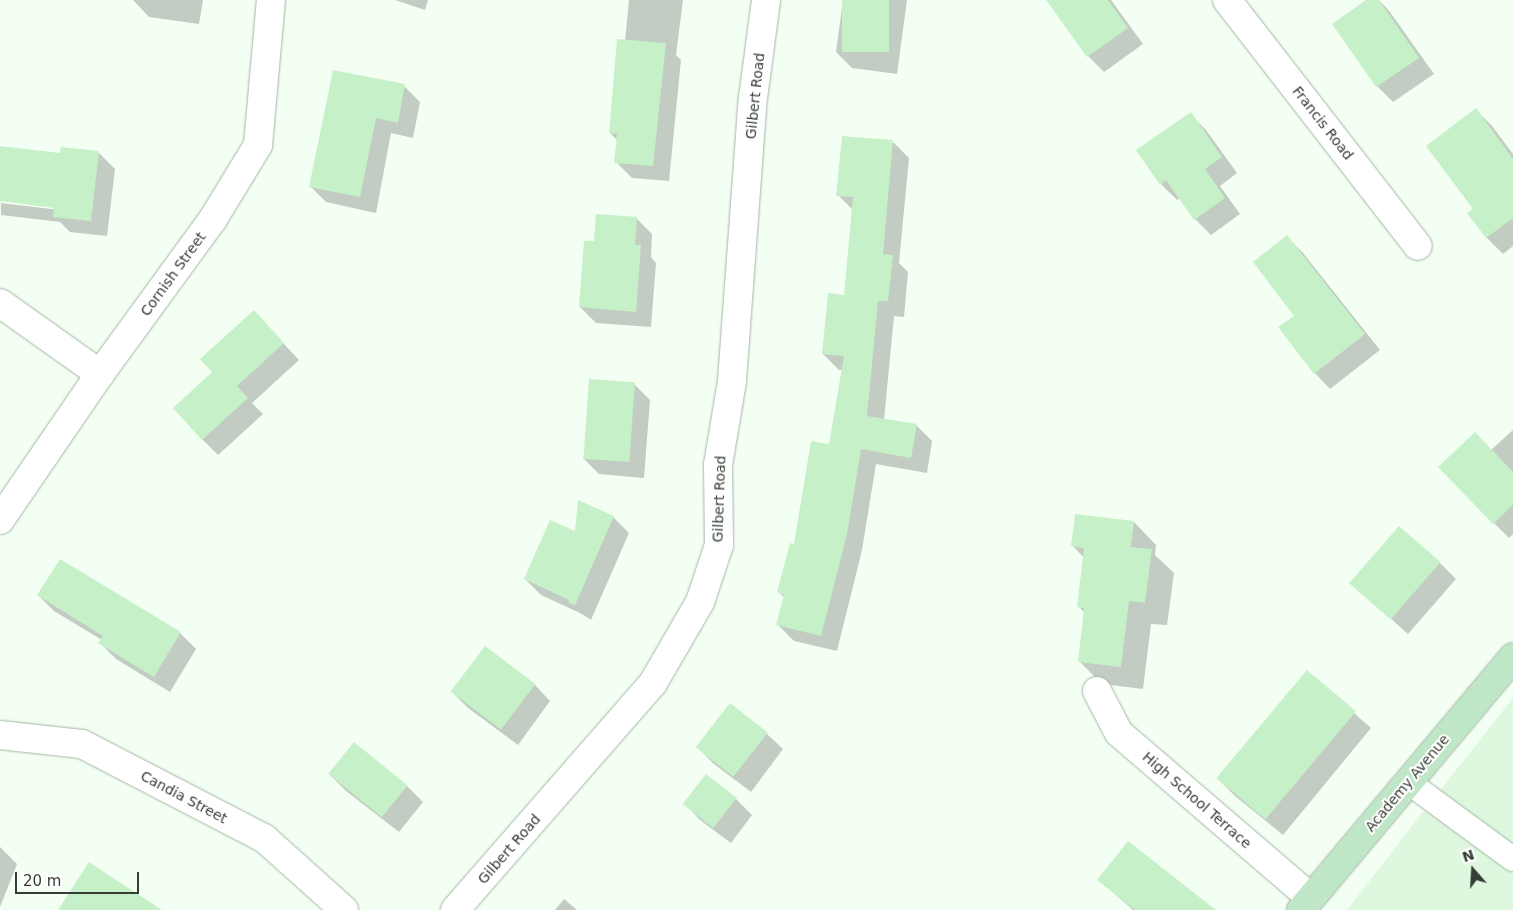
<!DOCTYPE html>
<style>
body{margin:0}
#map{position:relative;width:1513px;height:910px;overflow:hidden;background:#f3fff3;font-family:"DejaVu Sans",sans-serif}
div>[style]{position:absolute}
.built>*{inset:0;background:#def8df}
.shadow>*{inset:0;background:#0003}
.building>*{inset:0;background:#c6f1c8;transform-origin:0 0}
.roads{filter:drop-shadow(0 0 1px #a4b7a5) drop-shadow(0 0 1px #a4b7a5)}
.lane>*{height:24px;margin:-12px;padding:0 12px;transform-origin:12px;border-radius:12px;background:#fff}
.street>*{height:28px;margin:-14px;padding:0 14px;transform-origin:14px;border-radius:14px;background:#fff}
.secondary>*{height:28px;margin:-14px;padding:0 14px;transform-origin:14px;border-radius:14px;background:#c0e6c8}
span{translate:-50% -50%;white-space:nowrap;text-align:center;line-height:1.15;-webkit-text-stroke:4px #fff;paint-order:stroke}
.street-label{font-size:14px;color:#353d36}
.north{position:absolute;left:1448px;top:845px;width:50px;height:50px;-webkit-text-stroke:4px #fff;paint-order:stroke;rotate:341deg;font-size:14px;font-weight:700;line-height:20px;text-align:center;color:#353d36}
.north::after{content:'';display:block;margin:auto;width:18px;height:22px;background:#353d36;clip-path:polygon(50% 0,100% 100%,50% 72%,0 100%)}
.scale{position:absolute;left:15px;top:872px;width:124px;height:22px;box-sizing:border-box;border:2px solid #353d36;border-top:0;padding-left:6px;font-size:15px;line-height:18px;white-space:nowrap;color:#353d36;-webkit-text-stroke:4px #fff;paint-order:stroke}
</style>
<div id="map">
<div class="built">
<i style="clip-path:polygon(1513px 698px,1513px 910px,1347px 910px,1408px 831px)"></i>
</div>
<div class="shadow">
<i style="clip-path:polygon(133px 0,203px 0,199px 24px,149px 17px)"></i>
<i style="clip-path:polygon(395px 0,428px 0,425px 10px)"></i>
<i style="clip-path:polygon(629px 0,683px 0,676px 55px,681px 60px,669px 181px,632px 178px,616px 162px,618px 141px,610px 133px,625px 41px)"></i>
<i style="clip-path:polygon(843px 0,907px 0,897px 74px,852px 68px,836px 52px)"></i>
<i style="clip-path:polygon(1047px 0,1111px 0,1143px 44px,1104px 72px,1088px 56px)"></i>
<i style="clip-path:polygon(1369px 0,1379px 0,1390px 12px,1434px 74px,1393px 102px,1377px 86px,1334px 24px)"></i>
<i style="clip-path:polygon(404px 86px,420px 102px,413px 138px,391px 133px,376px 213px,326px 202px,310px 186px)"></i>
<i style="clip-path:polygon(1476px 110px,1492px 126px,1513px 154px,1513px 246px,1503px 254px,1487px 238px,1469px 213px,1475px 209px)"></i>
<i style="clip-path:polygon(1190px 114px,1206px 130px,1237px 173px,1220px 186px,1240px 214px,1211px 235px,1195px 219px,1180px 198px,1177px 200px,1161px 184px)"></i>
<i style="clip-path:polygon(893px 142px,909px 158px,899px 263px,908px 272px,904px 317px,894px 316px,884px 420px,916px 425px,932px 441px,927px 473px,876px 464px,862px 550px,837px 651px,794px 641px,778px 625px,785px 598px,778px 592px,830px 446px,843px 370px,839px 370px,823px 354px,845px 297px,853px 210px,838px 195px)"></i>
<i style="clip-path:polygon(evenodd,0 147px,61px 155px,62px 148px,99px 153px,115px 169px,107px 236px,70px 232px,60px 222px,1px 215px,0 147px,1px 200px,60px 207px,60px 210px,1px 203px,1px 200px)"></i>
<i style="clip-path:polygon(636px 218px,652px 234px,651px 257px,656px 263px,651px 327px,596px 323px,580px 307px,595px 243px)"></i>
<i style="clip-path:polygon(1287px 237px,1303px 253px,1380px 350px,1330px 389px,1315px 373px,1295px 316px)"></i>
<i style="clip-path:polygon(269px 328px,299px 360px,252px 403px,263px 414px,218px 455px,202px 439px)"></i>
<i style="clip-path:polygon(634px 384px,650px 400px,644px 478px,599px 474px,583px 458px)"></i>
<i style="clip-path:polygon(1513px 430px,1513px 534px,1509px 538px,1494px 523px,1491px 450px)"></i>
<i style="clip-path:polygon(613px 517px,629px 533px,591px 620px,580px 613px,541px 595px,525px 579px,576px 533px)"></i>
<i style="clip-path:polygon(1134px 522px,1156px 545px,1155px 555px,1174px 573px,1167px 625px,1151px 624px,1143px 689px,1102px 684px,1079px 661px,1085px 613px,1078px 606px,1084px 558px,1073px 546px)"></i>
<i style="clip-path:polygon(1440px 563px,1456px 579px,1408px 634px,1351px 583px)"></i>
<i style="clip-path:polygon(38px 595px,180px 633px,196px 649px,170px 692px,116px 659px,100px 643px,102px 640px,54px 611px)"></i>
<i style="clip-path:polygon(485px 648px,535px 685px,550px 701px,518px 745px,468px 708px,452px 692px)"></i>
<i style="clip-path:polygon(1307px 672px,1371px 728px,1283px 835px,1235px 796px,1219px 780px)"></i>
<i style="clip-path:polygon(767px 734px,783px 749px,751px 792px,714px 764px,698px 748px)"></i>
<i style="clip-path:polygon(330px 775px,407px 786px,423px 802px,399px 832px,346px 791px)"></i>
<i style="clip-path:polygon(736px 799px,752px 815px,731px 843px,700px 820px,685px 804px)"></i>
<i style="clip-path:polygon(0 847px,17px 864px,0 907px)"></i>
<i style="clip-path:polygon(1099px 880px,1212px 910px,1133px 910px)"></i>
<i style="clip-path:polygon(564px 899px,577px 910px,555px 910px)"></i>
</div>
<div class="building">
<i style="left:842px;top:0;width:47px;height:52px"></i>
<i style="clip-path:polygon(1046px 0,1108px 0,1128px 28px,1087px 57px)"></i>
<i style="clip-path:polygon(1366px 0,1379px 0,1419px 58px,1376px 87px,1332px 24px)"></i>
<i style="clip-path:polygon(617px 39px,666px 43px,653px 166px,614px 163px,617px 134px,609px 133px)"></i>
<i style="clip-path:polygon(333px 70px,405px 84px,398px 123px,376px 118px,360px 197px,309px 187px)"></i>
<i style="clip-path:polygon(1476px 108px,1513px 159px,1513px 218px,1486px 238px,1467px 213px,1473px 209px,1426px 146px)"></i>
<i style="clip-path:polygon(1191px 112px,1222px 157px,1205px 169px,1225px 198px,1194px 220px,1166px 180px,1160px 185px,1136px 150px)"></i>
<i style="clip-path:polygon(842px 136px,893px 140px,883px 254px,893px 255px,888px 301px,878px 301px,867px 416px,917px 424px,911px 458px,861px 449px,847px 534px,821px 636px,776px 625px,784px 595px,777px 592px,790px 543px,794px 544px,811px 441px,829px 444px,844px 356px,822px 354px,828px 293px,844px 295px,853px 197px,836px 196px)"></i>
<i style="clip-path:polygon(0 146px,60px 153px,61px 147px,99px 151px,91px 221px,53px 217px,54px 208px,0 201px)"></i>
<i style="clip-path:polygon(596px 214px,637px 217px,635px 245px,641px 245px,636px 312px,579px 307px,584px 241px,594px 241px)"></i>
<i style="clip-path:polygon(1287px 235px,1365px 334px,1314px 374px,1278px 327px,1294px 316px,1253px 262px)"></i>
<i style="clip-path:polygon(254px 310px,284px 343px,237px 386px,248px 398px,202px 440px,173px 408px,212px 372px,200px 359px)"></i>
<i style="left:589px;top:379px;width:46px;height:80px;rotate:4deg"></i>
<i style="clip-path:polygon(1475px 432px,1513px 472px,1513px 505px,1493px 524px,1438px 467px)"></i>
<i style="clip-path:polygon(578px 500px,614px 516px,575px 605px,569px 603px,569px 600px,524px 579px,550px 520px,575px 531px)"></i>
<i style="clip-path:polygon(1075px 514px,1134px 521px,1131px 547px,1152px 549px,1145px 603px,1129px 601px,1121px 667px,1078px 662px,1084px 608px,1077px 607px,1084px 548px,1071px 546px)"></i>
<i style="left:1399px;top:526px;width:55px;height:76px;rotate:41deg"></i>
<i style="clip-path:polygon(60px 559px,181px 632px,154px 677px,98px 643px,103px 636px,37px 595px)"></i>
<i style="left:485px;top:646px;width:63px;height:57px;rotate:37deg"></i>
<i style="left:1307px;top:670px;width:64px;height:141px;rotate:40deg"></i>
<i style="left:730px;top:703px;width:48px;height:56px;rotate:38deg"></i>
<i style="left:354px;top:742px;width:69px;height:41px;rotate:39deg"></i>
<i style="left:706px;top:774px;width:39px;height:38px;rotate:38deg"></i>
<i style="clip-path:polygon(1128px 841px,1216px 910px,1135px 910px,1097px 880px)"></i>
<i style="clip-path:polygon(89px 862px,162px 910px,58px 910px)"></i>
</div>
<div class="roads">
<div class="lane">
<i style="left:1408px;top:782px;width:130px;rotate:36.3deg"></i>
</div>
<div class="street">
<i style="left:1227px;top:0;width:311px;rotate:52.2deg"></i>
<i style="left:0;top:303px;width:123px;rotate:35.4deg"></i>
<i style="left:0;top:520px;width:177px;rotate:-55.6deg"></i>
<i style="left:100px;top:374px;width:192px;rotate:-53.9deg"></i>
<i style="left:213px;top:219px;width:87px;rotate:-58.7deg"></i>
<i style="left:258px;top:145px;width:146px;rotate:-84.9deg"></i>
<i style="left:1097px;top:691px;width:47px;rotate:62.4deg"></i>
<i style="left:1119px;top:733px;width:253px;rotate:40.7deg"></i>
<i style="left:0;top:735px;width:82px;rotate:6.3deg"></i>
<i style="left:82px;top:744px;width:206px;rotate:27.4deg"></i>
<i style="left:265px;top:839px;width:106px;rotate:41.9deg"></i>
<i style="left:455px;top:910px;width:301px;rotate:-48.9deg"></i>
<i style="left:653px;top:683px;width:94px;rotate:-59.9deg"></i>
<i style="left:700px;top:602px;width:60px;rotate:-71.6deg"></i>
<i style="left:719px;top:545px;width:80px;rotate:-90.7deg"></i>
<i style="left:718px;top:465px;width:85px;rotate:-80.5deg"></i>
<i style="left:732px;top:381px;width:284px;rotate:-85.8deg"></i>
<i style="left:753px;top:98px;width:99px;rotate:-82.4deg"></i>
</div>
<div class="secondary">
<i style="left:1301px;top:910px;width:330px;rotate:-50deg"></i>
</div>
</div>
<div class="street-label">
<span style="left:755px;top:96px;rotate:-84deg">Gilbert Road</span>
<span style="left:1323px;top:123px;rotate:52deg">Francis Road</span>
<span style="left:173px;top:274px;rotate:-54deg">Cornish Street</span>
<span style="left:719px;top:499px;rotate:-88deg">Gilbert Road</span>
<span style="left:1407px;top:783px;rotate:-50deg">Academy Avenue</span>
<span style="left:184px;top:797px;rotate:28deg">Candia Street</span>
<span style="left:1197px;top:800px;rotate:41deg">High School Terrace</span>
<span style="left:509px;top:849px;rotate:-49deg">Gilbert Road</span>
</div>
<div class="north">N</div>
<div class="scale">20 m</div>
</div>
